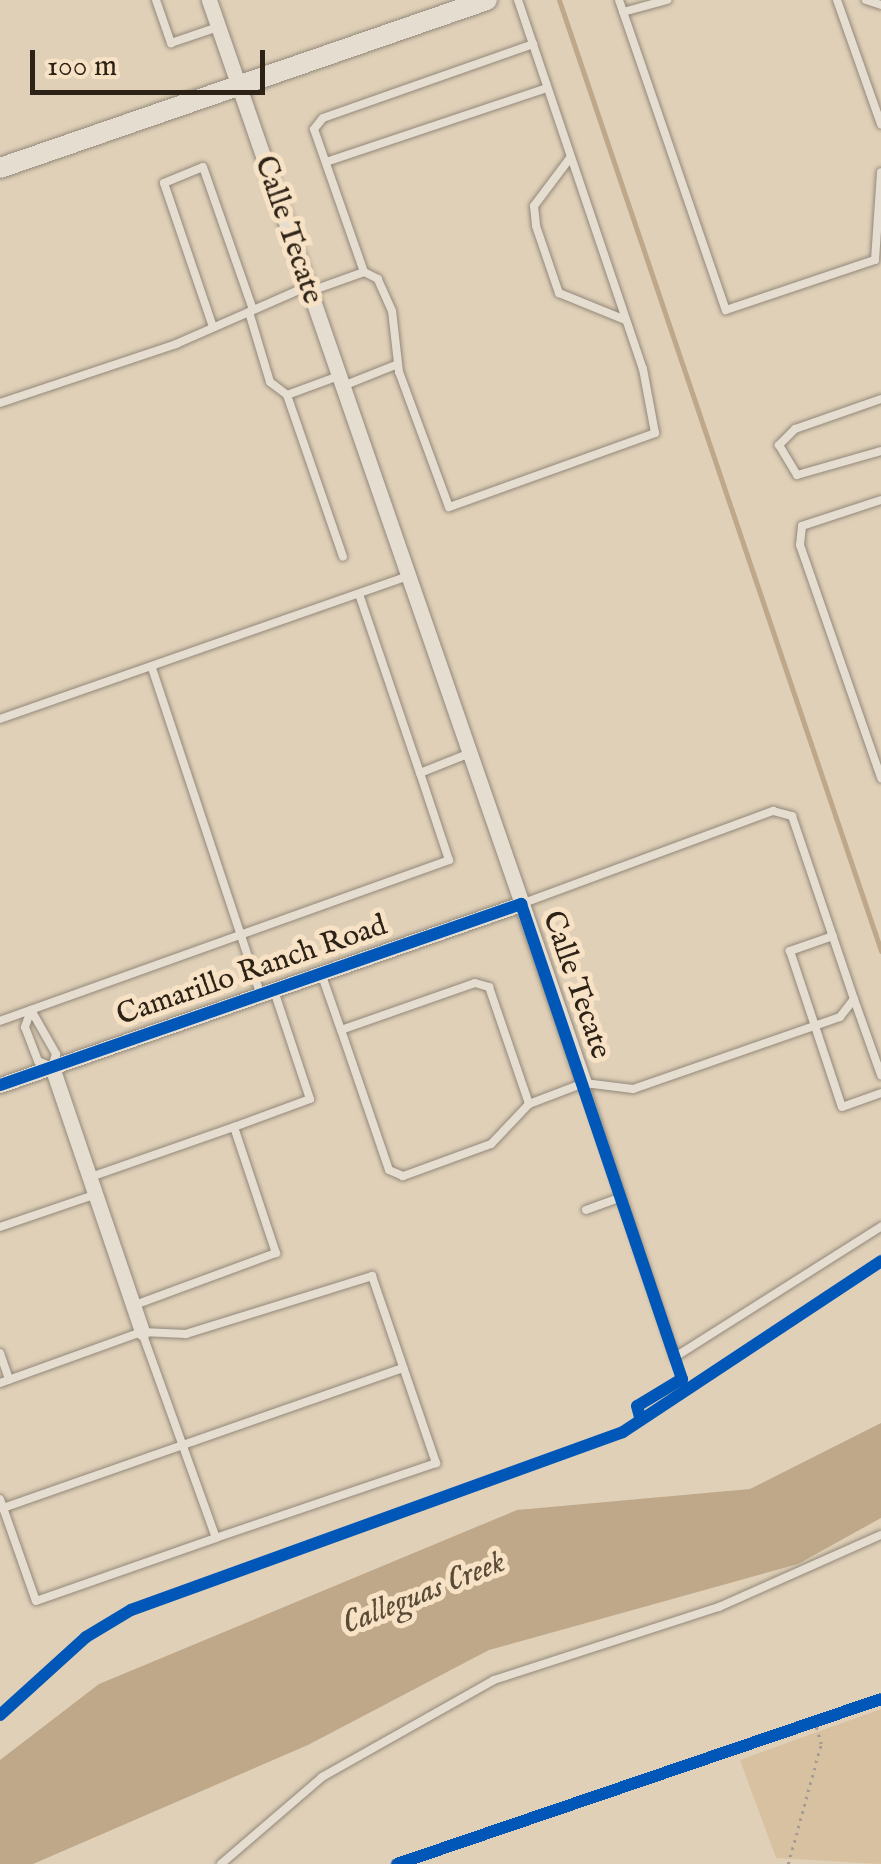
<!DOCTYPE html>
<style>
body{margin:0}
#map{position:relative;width:881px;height:1864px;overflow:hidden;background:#e0d0b8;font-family:"IM FELL English",serif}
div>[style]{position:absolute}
.green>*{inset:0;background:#d8c1a1}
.water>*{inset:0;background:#bea889}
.stream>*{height:5px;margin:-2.5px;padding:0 2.5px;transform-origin:2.5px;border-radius:2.5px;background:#bea889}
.path>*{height:2.5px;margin-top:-1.25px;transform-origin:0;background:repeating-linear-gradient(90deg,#a49c93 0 2.5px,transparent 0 7.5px)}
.roads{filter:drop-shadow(0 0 2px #928879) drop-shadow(0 0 2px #928879)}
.lane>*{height:8px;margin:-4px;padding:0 4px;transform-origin:4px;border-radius:4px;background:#e6ddd1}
.street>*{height:15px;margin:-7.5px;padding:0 7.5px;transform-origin:7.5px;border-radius:7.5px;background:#e6ddd1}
.secondary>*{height:20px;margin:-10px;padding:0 10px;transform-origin:10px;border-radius:10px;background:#e6ddd1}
.cycleway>*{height:12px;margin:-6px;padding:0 6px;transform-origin:6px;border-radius:6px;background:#0057b8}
span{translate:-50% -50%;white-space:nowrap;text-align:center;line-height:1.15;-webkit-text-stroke:10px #f7e2c5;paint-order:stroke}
.street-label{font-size:30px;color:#2d2216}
.water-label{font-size:32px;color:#5a4b37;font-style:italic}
.scale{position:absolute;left:30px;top:50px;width:235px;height:45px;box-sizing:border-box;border:5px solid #2d2216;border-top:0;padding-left:12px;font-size:30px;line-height:35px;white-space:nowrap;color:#2d2216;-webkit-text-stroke:8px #f7e2c5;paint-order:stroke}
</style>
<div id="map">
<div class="green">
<i style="clip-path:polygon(881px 1709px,881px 1864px,776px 1858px,740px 1760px)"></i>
</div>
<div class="water">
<i style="clip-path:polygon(881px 1423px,881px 1518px,798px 1564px,489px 1650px,308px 1745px,33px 1864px,0 1864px,0 1760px,99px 1684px,517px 1510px,750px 1489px)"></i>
</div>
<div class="stream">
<i style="left:559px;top:0;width:1004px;rotate:71.29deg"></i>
</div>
<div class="path">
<i style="left:788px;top:1864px;width:124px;rotate:-74.6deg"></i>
<i style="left:821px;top:1744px;width:22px;rotate:-106deg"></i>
</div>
<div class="roads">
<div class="lane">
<i style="left:156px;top:0;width:46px;rotate:70.8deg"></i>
<i style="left:171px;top:43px;width:50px;rotate:-18.8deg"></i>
<i style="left:518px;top:0;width:390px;rotate:71.3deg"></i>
<i style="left:643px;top:369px;width:65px;rotate:79.4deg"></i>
<i style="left:655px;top:433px;width:219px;rotate:160.2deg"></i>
<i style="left:449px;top:507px;width:144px;rotate:-110.3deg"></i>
<i style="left:399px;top:372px;width:61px;rotate:-96.5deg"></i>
<i style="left:392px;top:311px;width:35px;rotate:-114deg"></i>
<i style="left:378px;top:279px;width:16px;rotate:-153deg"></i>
<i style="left:364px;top:272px;width:151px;rotate:-109.3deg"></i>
<i style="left:314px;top:129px;width:14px;rotate:-51deg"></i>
<i style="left:323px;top:118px;width:223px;rotate:-19.4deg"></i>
<i style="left:619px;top:0;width:328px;rotate:71deg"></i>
<i style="left:726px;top:310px;width:157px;rotate:-18.6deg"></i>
<i style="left:875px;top:260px;width:88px;rotate:-86.1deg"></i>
<i style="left:837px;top:0;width:132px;rotate:70.5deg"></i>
<i style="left:866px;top:0;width:16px;rotate:18deg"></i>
<i style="left:623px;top:12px;width:46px;rotate:-15.3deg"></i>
<i style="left:570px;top:158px;width:60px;rotate:126.9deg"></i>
<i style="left:534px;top:206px;width:20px;rotate:84deg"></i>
<i style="left:536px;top:226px;width:71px;rotate:71.1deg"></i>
<i style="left:559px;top:293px;width:71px;rotate:22.2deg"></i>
<i style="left:326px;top:162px;width:233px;rotate:-18.5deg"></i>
<i style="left:311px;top:291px;width:56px;rotate:-19.7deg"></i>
<i style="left:249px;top:312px;width:73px;rotate:73.3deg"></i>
<i style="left:270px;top:382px;width:21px;rotate:37deg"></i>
<i style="left:287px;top:395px;width:55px;rotate:-20.1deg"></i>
<i style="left:213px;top:327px;width:152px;rotate:-108.8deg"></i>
<i style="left:164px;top:183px;width:42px;rotate:-22.3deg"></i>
<i style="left:203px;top:167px;width:151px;rotate:70.7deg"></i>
<i style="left:343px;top:386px;width:59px;rotate:-21.8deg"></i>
<i style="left:287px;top:395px;width:171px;rotate:70.9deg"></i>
<i style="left:881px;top:399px;width:91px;rotate:160.8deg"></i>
<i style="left:795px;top:429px;width:23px;rotate:135deg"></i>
<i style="left:779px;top:445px;width:35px;rotate:59deg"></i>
<i style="left:797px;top:475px;width:87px;rotate:-15.9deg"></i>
<i style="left:0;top:403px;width:186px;rotate:-18.5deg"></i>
<i style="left:176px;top:344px;width:144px;rotate:-23.7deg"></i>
<i style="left:881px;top:500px;width:83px;rotate:161.8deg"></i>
<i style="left:802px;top:526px;width:19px;rotate:96deg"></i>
<i style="left:800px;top:545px;width:247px;rotate:70.8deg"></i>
<i style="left:359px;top:594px;width:189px;rotate:71.2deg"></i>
<i style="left:152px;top:668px;width:345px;rotate:71.6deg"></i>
<i style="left:0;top:719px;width:433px;rotate:-19.3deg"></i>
<i style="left:521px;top:904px;width:269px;rotate:-20.3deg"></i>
<i style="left:773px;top:811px;width:20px;rotate:15deg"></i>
<i style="left:792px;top:816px;width:193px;rotate:71.3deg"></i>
<i style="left:854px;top:999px;width:23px;rotate:128deg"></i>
<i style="left:840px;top:1017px;width:219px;rotate:160.8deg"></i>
<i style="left:633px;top:1089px;width:49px;rotate:-173deg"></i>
<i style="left:584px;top:1083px;width:59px;rotate:159.1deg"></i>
<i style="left:529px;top:1104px;width:55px;rotate:133.5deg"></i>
<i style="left:491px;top:1144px;width:94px;rotate:160deg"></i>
<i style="left:403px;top:1176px;width:15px;rotate:-157deg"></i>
<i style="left:389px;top:1170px;width:148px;rotate:-108.9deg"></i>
<i style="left:341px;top:1030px;width:142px;rotate:-19.3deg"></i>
<i style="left:475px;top:983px;width:15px;rotate:16deg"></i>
<i style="left:489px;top:987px;width:124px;rotate:71.1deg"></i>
<i style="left:833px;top:936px;width:46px;rotate:160.8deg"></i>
<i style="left:790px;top:951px;width:164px;rotate:71.6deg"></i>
<i style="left:842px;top:1107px;width:41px;rotate:-19.7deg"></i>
<i style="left:321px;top:973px;width:60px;rotate:70.7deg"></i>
<i style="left:854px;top:999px;width:81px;rotate:70.4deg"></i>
<i style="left:31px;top:1010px;width:51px;rotate:60.4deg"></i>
<i style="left:56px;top:1054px;width:14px;rotate:107deg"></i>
<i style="left:52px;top:1067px;width:15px;rotate:-157deg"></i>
<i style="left:38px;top:1061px;width:36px;rotate:-111deg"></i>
<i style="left:25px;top:1027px;width:18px;rotate:-71deg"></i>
<i style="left:0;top:1021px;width:477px;rotate:-19.7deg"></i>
<i style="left:449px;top:860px;width:92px;rotate:-108.4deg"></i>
<i style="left:420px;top:773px;width:54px;rotate:-21.8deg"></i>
<i style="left:584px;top:1083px;width:289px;rotate:71.6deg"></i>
<i style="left:675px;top:1357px;width:244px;rotate:-32.3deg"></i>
<i style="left:234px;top:1127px;width:81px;rotate:-20.2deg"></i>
<i style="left:310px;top:1099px;width:114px;rotate:-108.4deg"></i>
<i style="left:88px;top:1178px;width:155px;rotate:-19.3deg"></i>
<i style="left:234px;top:1127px;width:133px;rotate:71.6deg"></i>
<i style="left:276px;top:1253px;width:153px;rotate:159.8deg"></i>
<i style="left:586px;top:1210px;width:38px;rotate:-20deg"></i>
<i style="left:0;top:1227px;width:99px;rotate:-18.8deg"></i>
<i style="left:0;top:1353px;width:28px;rotate:71deg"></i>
<i style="left:0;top:1383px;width:151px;rotate:-19.8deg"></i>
<i style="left:142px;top:1332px;width:44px;rotate:2.6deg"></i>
<i style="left:186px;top:1334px;width:195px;rotate:-17.3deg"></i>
<i style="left:372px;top:1276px;width:198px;rotate:71.1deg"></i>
<i style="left:436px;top:1463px;width:232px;rotate:161.2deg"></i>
<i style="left:0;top:1499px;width:108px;rotate:70.6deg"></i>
<i style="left:36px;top:1601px;width:191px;rotate:-19.3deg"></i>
<i style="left:216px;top:1538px;width:219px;rotate:-109.8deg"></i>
<i style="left:3px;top:1508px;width:424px;rotate:-19.3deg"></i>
<i style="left:221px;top:1864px;width:133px;rotate:-40.7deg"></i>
<i style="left:322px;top:1777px;width:197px;rotate:-29.4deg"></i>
<i style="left:494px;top:1680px;width:237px;rotate:-18deg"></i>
<i style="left:719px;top:1607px;width:177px;rotate:-24deg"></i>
</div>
<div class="street">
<i style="left:209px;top:0;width:1146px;rotate:70.9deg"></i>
<i style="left:52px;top:1067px;width:280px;rotate:71.2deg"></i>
<i style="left:0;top:1085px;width:552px;rotate:-19.16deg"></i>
</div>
<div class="secondary">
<i style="left:0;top:168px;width:515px;rotate:-19.03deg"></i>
</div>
</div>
<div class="cycleway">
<i style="left:0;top:1085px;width:552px;rotate:-19.16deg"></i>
<i style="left:521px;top:904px;width:502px;rotate:71.28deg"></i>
<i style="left:682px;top:1379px;width:52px;rotate:149deg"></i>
<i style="left:637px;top:1406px;width:11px;rotate:75deg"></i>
<i style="left:0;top:1715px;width:116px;rotate:-42.2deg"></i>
<i style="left:86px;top:1637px;width:52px;rotate:-31deg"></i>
<i style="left:131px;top:1610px;width:523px;rotate:-19.89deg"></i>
<i style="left:623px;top:1432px;width:310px;rotate:-33.5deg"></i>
<i style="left:397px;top:1864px;width:511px;rotate:-18.82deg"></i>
</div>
<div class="street-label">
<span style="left:288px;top:230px;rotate:71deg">Calle Tecate</span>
<span style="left:252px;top:971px;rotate:-19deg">Camarillo Ranch Road</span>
<span style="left:576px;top:985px;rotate:71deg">Calle Tecate</span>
</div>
<div class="water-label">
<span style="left:424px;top:1594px;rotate:-22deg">Calleguas Creek</span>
</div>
<div class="scale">100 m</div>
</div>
